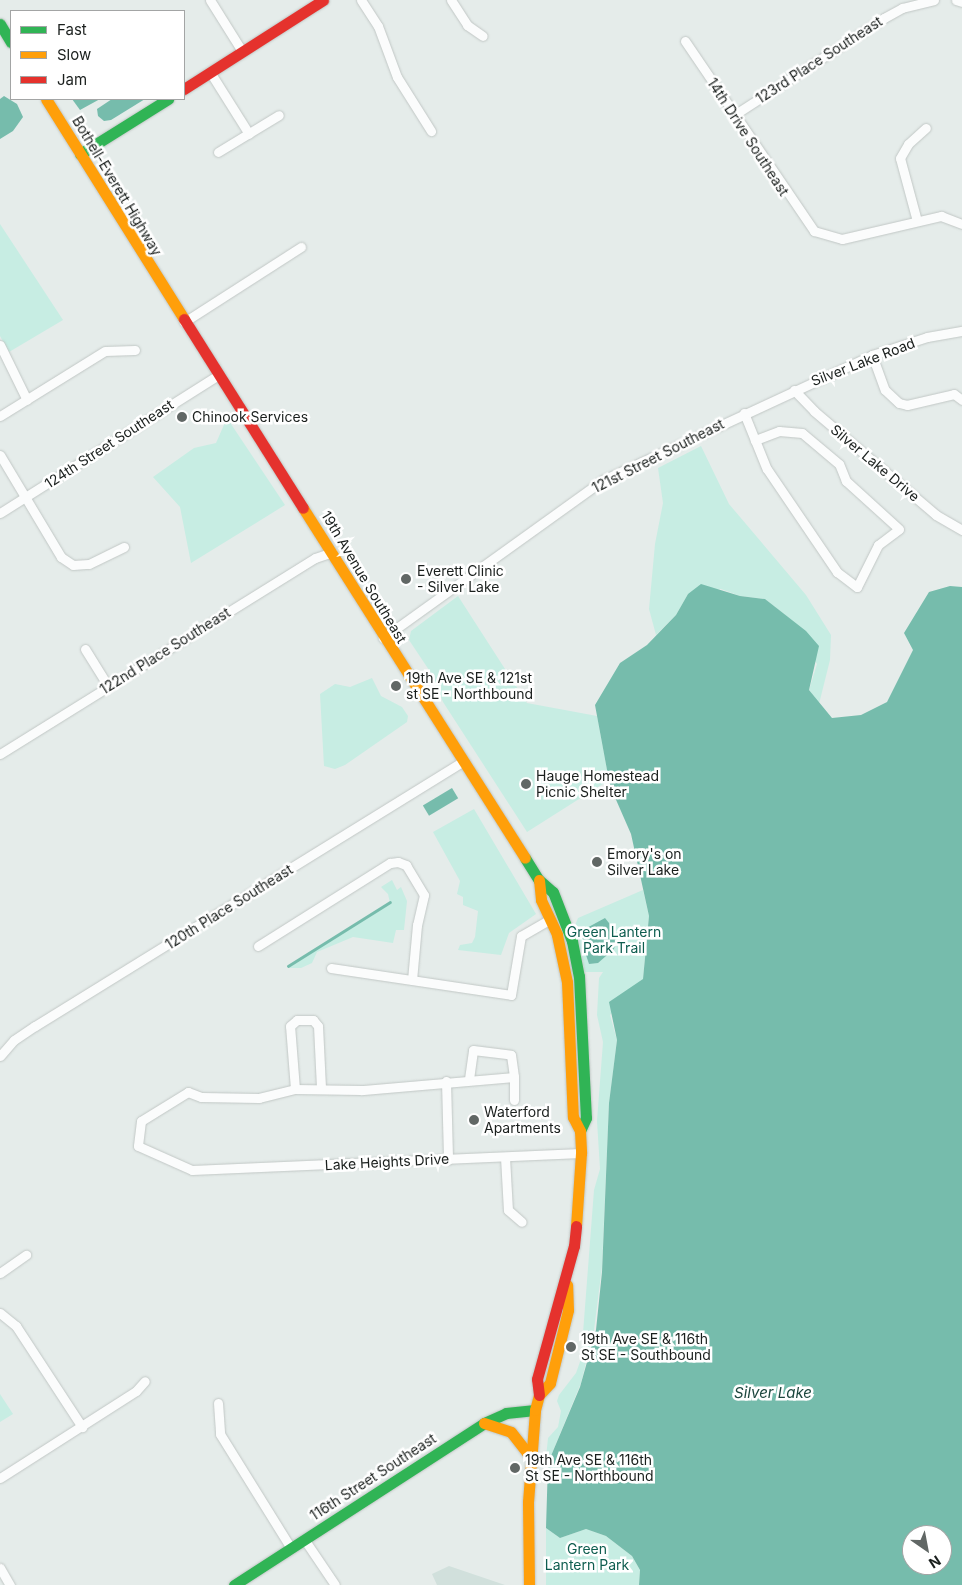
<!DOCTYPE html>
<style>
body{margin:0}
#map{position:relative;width:962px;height:1585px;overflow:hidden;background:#e5ecea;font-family:Inter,sans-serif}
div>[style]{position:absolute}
.built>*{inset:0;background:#d1e0dc}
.green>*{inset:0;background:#c7ede3}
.water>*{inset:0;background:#76bcac;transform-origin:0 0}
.stream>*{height:2.5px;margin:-1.25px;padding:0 1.25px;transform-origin:1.25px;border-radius:1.25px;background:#76bcac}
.roads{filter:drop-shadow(0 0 1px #c1c7c5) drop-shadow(0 0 1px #c1c7c5)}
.street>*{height:9px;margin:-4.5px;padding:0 4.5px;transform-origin:4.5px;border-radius:4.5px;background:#fbfcfc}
.fast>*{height:11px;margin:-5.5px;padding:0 5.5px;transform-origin:5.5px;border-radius:5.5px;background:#30b455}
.slow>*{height:11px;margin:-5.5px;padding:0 5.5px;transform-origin:5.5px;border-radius:5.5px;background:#ff9f0a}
.jam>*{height:11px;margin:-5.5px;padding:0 5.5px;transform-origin:5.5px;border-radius:5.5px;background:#e5322d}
.dots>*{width:14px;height:14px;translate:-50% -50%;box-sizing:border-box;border:2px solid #fff;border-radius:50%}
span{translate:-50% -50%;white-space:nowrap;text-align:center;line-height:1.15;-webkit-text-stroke:5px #fff;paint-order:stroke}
.street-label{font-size:14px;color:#1a1f1d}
.poi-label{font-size:14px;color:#1a1f1d}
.left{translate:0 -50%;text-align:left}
.park-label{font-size:14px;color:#0e5d4f}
.water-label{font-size:15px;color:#1d473e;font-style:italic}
.legend{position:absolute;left:10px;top:10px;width:175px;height:90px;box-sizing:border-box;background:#fff;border:1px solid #a3a5a5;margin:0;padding:6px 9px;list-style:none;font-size:15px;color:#1a1f1d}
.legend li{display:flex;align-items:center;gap:10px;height:25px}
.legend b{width:25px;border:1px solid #a3a5a5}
.north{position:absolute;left:902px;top:1525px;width:50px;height:50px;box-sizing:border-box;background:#fff;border:1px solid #a3a5a5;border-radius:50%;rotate:147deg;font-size:14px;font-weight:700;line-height:20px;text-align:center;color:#1a1f1d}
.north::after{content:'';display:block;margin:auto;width:18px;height:22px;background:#616765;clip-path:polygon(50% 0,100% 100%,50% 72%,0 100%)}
</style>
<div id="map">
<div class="built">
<i style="clip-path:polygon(449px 1566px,505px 1585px,437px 1585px,432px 1574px)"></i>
</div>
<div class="green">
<i style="clip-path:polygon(0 224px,63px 320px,9px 352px,0 336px)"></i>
<i style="clip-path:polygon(227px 418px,285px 505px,191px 563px,180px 507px,153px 477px,194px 448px,216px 443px)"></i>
<i style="clip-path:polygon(701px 446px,729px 504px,806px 595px,831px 635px,830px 660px,819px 704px,809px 690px,817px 664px,785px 615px,765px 599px,740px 596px,721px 589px,688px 594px,676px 615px,656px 635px,649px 609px,655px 544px,663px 503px,658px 468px)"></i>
<i style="clip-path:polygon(458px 596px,527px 703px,597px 716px,609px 780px,527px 832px,443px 702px,431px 673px,409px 640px,411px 631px)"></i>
<i style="clip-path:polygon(372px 678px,381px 696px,402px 707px,408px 716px,407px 722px,345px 765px,335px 769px,324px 766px,320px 694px,335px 684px,350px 687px)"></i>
<i style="clip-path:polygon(474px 809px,536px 914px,509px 933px,501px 955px,458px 950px,460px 945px,472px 943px,475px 937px,478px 911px,463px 905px,463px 897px,457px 894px,460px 881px,433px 832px)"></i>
<i style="clip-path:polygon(392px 880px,397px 890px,401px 887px,407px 901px,404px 930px,396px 930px,393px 943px,353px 937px,317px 952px,312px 963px,301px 968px,288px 968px,390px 903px,388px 894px,381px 887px)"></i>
<i style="clip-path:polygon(643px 890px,649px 916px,643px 979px,610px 1015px,617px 1040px,609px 1103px,602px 1267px,594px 1330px,581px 1383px,548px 1463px,546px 1457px,548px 1438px,558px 1427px,561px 1411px,557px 1401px,559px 1395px,576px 1373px,581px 1359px,594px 1190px,600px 1169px,597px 1121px,603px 1042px,597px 1015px,599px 978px,603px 972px,584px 972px,574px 928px,578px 918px)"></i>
<i style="clip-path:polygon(0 1394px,13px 1414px,0 1422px)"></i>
<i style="clip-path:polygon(546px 1528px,560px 1538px,586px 1529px,606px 1536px,632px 1556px,640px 1570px,639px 1585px,546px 1585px)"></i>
</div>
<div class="water">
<i style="clip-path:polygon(4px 96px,17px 104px,23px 117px,13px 131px,0 139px,0 99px)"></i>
<i style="clip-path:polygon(72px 99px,100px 99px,80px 110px)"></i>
<i style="clip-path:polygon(112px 99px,145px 99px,111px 120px,104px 121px,98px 116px,97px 109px)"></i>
<i style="clip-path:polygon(evenodd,701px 584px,740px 596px,765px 599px,806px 631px,819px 646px,809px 690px,832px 718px,861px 715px,887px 702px,913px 650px,904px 633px,929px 592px,950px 586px,962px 587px,962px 1585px,639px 1585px,640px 1570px,632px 1556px,606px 1536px,586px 1529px,560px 1538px,546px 1528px,548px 1463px,580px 1387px,596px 1330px,602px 1272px,609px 1103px,617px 1040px,609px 1002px,643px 979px,649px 916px,631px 834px,610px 786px,595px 705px,620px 663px,647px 645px,676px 615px,688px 594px,701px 584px,912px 1535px,942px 1535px,942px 1565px,912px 1565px,912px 1535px)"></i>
<i style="left:452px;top:788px;width:12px;height:34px;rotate:59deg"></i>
<i style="clip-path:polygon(605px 918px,613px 928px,616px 940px,614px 949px,598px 963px,589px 964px,586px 955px,589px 950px,583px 940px,583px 930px)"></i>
</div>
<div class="stream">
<i style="left:288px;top:966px;width:120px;rotate:-32.1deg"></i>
</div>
<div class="roads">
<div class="street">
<i style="left:210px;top:0;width:60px;rotate:57.9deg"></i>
<i style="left:361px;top:0;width:31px;rotate:57deg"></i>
<i style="left:378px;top:26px;width:54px;rotate:69.6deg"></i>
<i style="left:397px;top:77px;width:64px;rotate:57.8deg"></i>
<i style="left:451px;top:0;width:30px;rotate:57deg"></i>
<i style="left:467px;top:25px;width:19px;rotate:35deg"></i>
<i style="left:956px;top:0;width:6px;rotate:18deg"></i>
<i style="left:685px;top:41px;width:230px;rotate:55.8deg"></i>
<i style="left:814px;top:231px;width:29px;rotate:16deg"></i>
<i style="left:842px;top:239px;width:102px;rotate:-13.1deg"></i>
<i style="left:941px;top:216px;width:22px;rotate:21deg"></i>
<i style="left:210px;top:72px;width:73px;rotate:57.8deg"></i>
<i style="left:734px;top:115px;width:179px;rotate:-32.9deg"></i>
<i style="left:884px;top:18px;width:21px;rotate:-29deg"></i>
<i style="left:902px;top:8px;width:33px;rotate:-14deg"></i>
<i style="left:218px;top:152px;width:71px;rotate:-31.2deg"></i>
<i style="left:917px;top:221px;width:65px;rotate:-105.1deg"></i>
<i style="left:900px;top:158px;width:16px;rotate:-60deg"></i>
<i style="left:908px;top:144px;width:24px;rotate:-42deg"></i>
<i style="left:184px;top:322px;width:139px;rotate:-32.7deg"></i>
<i style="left:0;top:345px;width:61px;rotate:63.9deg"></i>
<i style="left:872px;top:355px;width:37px;rotate:70deg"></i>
<i style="left:885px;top:390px;width:19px;rotate:43deg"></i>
<i style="left:899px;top:403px;width:8px;rotate:14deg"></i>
<i style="left:907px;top:405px;width:48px;rotate:-13.2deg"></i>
<i style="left:954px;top:394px;width:10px;rotate:37deg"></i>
<i style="left:794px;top:390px;width:29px;rotate:46deg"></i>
<i style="left:814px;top:411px;width:160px;rotate:40.4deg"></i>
<i style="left:936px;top:515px;width:30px;rotate:30deg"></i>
<i style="left:744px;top:413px;width:29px;rotate:68deg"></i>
<i style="left:755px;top:440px;width:31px;rotate:68deg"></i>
<i style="left:767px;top:469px;width:125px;rotate:55.8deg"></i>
<i style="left:837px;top:572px;width:25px;rotate:37deg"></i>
<i style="left:857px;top:587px;width:47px;rotate:-63.4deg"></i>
<i style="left:878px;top:545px;width:26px;rotate:-37deg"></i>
<i style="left:899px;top:529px;width:72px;rotate:-137.8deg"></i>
<i style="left:846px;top:481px;width:18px;rotate:-112deg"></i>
<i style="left:839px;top:464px;width:48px;rotate:-140deg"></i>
<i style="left:802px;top:433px;width:23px;rotate:-175deg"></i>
<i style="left:779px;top:431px;width:26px;rotate:159deg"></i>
<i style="left:0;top:416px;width:123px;rotate:-31.8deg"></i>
<i style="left:105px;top:351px;width:30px;rotate:-2deg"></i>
<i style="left:0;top:455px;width:119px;rotate:59.1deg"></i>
<i style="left:61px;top:557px;width:14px;rotate:34deg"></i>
<i style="left:73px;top:565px;width:16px;rotate:-4deg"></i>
<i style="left:89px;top:564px;width:39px;rotate:-26deg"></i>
<i style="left:0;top:513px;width:258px;rotate:-32.3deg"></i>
<i style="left:383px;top:638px;width:271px;rotate:-35.7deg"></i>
<i style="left:603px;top:480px;width:297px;rotate:-24.9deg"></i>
<i style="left:872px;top:355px;width:58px;rotate:-18.1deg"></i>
<i style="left:927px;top:337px;width:36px;rotate:-10deg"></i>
<i style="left:85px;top:649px;width:44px;rotate:58.1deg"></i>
<i style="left:0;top:754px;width:371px;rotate:-31.9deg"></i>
<i style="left:315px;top:558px;width:18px;rotate:-19deg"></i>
<i style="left:258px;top:946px;width:156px;rotate:-32.2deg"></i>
<i style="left:390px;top:863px;width:8px;rotate:-7deg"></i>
<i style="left:398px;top:862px;width:9px;rotate:21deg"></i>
<i style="left:406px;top:865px;width:35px;rotate:59deg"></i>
<i style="left:424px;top:895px;width:31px;rotate:103deg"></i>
<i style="left:417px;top:925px;width:55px;rotate:95.2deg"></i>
<i style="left:331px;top:968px;width:182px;rotate:8.5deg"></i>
<i style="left:511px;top:995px;width:60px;rotate:-80.4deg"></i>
<i style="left:521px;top:936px;width:34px;rotate:-30deg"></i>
<i style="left:0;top:1056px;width:21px;rotate:-49deg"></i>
<i style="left:14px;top:1040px;width:25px;rotate:-34deg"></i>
<i style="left:35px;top:1026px;width:502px;rotate:-31.73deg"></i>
<i style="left:514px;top:1077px;width:23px;rotate:90deg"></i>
<i style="left:469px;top:1079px;width:29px;rotate:-82deg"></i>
<i style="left:473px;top:1050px;width:38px;rotate:7deg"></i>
<i style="left:511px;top:1055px;width:22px;rotate:82deg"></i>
<i style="left:514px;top:1077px;width:154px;rotate:175.1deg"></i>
<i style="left:361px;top:1090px;width:66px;rotate:-179.1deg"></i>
<i style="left:295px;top:1089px;width:37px;rotate:166deg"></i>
<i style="left:259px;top:1098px;width:58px;rotate:-179deg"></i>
<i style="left:201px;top:1097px;width:14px;rotate:-159deg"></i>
<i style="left:188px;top:1092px;width:55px;rotate:148.3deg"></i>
<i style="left:141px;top:1121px;width:25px;rotate:97deg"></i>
<i style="left:138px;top:1146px;width:59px;rotate:24deg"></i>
<i style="left:192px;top:1170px;width:389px;rotate:-2.5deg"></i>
<i style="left:446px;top:1081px;width:79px;rotate:88.5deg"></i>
<i style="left:295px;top:1089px;width:63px;rotate:-94.5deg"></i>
<i style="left:290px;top:1026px;width:9px;rotate:-41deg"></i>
<i style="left:297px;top:1020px;width:16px"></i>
<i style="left:313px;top:1020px;width:8px;rotate:50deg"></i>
<i style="left:318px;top:1026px;width:61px;rotate:87.2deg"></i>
<i style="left:505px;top:1157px;width:53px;rotate:86.8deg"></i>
<i style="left:508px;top:1210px;width:18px;rotate:41deg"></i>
<i style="left:0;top:1273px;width:32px;rotate:-35deg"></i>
<i style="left:0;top:1313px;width:21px;rotate:39deg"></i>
<i style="left:16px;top:1326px;width:121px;rotate:56.8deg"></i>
<i style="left:218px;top:1403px;width:31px;rotate:86deg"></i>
<i style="left:220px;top:1434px;width:134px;rotate:58.1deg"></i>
<i style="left:0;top:1478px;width:161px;rotate:-32.6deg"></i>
<i style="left:136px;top:1391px;width:13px;rotate:-48deg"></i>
<i style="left:304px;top:1539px;width:55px;rotate:56deg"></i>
<i style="left:0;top:1568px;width:20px;rotate:60deg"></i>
</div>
<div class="fast">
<i style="left:0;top:24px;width:21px;rotate:59deg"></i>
<i style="left:80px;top:154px;width:104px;rotate:-32deg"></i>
<i style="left:525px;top:858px;width:26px;rotate:58deg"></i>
<i style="left:539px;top:880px;width:18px;rotate:41deg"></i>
<i style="left:553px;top:892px;width:53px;rotate:68.8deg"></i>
<i style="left:572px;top:941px;width:36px;rotate:79deg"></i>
<i style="left:579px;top:976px;width:142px;rotate:87.2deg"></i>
<i style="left:586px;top:1118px;width:14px;rotate:115deg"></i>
<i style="left:234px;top:1585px;width:298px;rotate:-32.9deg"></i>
<i style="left:484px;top:1423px;width:24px;rotate:-24deg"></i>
<i style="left:506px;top:1413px;width:29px;rotate:-6deg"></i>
</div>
<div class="slow">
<i style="left:46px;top:99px;width:260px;rotate:57.9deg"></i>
<i style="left:303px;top:508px;width:414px;rotate:57.6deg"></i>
<i style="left:539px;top:880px;width:20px;rotate:84deg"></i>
<i style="left:541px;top:900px;width:38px;rotate:65deg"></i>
<i style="left:557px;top:935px;width:48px;rotate:78deg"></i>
<i style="left:567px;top:982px;width:135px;rotate:87.5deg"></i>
<i style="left:573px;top:1117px;width:16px;rotate:63deg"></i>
<i style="left:580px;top:1131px;width:22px;rotate:87deg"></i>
<i style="left:581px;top:1153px;width:73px;rotate:93.9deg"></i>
<i style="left:484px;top:1423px;width:28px;rotate:18deg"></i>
<i style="left:511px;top:1432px;width:33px;rotate:52deg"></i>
<i style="left:529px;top:1585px;width:83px;rotate:-90.7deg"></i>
<i style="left:528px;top:1502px;width:92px;rotate:-85.6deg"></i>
<i style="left:535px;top:1410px;width:16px;rotate:-75deg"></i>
<i style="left:539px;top:1395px;width:16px;rotate:-47deg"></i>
<i style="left:550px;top:1383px;width:75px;rotate:-76.1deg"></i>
<i style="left:568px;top:1310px;width:25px;rotate:-92deg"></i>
</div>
<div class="jam">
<i style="left:184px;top:89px;width:165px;rotate:-32.6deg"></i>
<i style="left:184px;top:319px;width:223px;rotate:57.8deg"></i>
<i style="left:539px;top:1395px;width:16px;rotate:-97deg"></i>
<i style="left:537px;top:1379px;width:138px;rotate:-74.5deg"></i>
<i style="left:574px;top:1246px;width:20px;rotate:-84deg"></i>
</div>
</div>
<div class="dots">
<i style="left:182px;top:417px;background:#616765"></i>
<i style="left:406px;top:579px;background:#616765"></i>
<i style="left:396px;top:686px;background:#616765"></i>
<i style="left:526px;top:784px;background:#616765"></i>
<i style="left:597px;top:862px;background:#616765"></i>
<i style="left:474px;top:1120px;background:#616765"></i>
<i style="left:571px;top:1347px;background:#616765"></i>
<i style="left:515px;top:1468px;background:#616765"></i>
</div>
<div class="street-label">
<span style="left:819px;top:60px;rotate:-33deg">123rd Place Southeast</span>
<span style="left:748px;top:137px;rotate:57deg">14th Drive Southeast</span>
<span style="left:117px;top:186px;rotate:59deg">Bothell-Everett Highway</span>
<span style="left:863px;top:362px;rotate:-21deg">Silver Lake Road</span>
<span style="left:109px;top:444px;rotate:-33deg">124th Street Southeast</span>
<span style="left:658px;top:456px;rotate:-27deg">121st Street Southeast</span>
<span style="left:875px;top:463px;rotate:40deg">Silver Lake Drive</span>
<span style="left:364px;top:577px;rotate:59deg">19th Avenue Southeast</span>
<span style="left:165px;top:651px;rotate:-32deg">122nd Place Southeast</span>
<span style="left:229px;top:907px;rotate:-32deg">120th Place Southeast</span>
<span style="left:387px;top:1162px;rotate:-3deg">Lake Heights Drive</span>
<span style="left:373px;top:1477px;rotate:-33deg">116th Street Southeast</span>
</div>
<div class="poi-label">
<span class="left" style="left:192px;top:417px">Chinook Services</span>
<span class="left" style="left:417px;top:579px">Everett Clinic<br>- Silver Lake</span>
<span class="left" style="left:406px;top:686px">19th Ave SE &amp; 121st<br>st SE - Northbound</span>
<span class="left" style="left:536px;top:784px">Hauge Homestead<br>Picnic Shelter</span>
<span class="left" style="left:607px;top:862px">Emory's on<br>Silver Lake</span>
<span class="left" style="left:484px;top:1120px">Waterford<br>Apartments</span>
<span class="left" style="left:581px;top:1347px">19th Ave SE &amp; 116th<br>St SE - Southbound</span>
<span class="left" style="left:525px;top:1468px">19th Ave SE &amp; 116th<br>St SE - Northbound</span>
</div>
<div class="park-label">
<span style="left:614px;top:940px">Green Lantern<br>Park Trail</span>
<span style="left:587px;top:1557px">Green<br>Lantern Park</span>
</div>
<div class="water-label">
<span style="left:773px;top:1393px">Silver Lake</span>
</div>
<ul class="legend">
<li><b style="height:6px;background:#30b455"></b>Fast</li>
<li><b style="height:6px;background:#ff9f0a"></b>Slow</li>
<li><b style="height:6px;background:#e5322d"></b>Jam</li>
</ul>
<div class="north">N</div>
</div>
